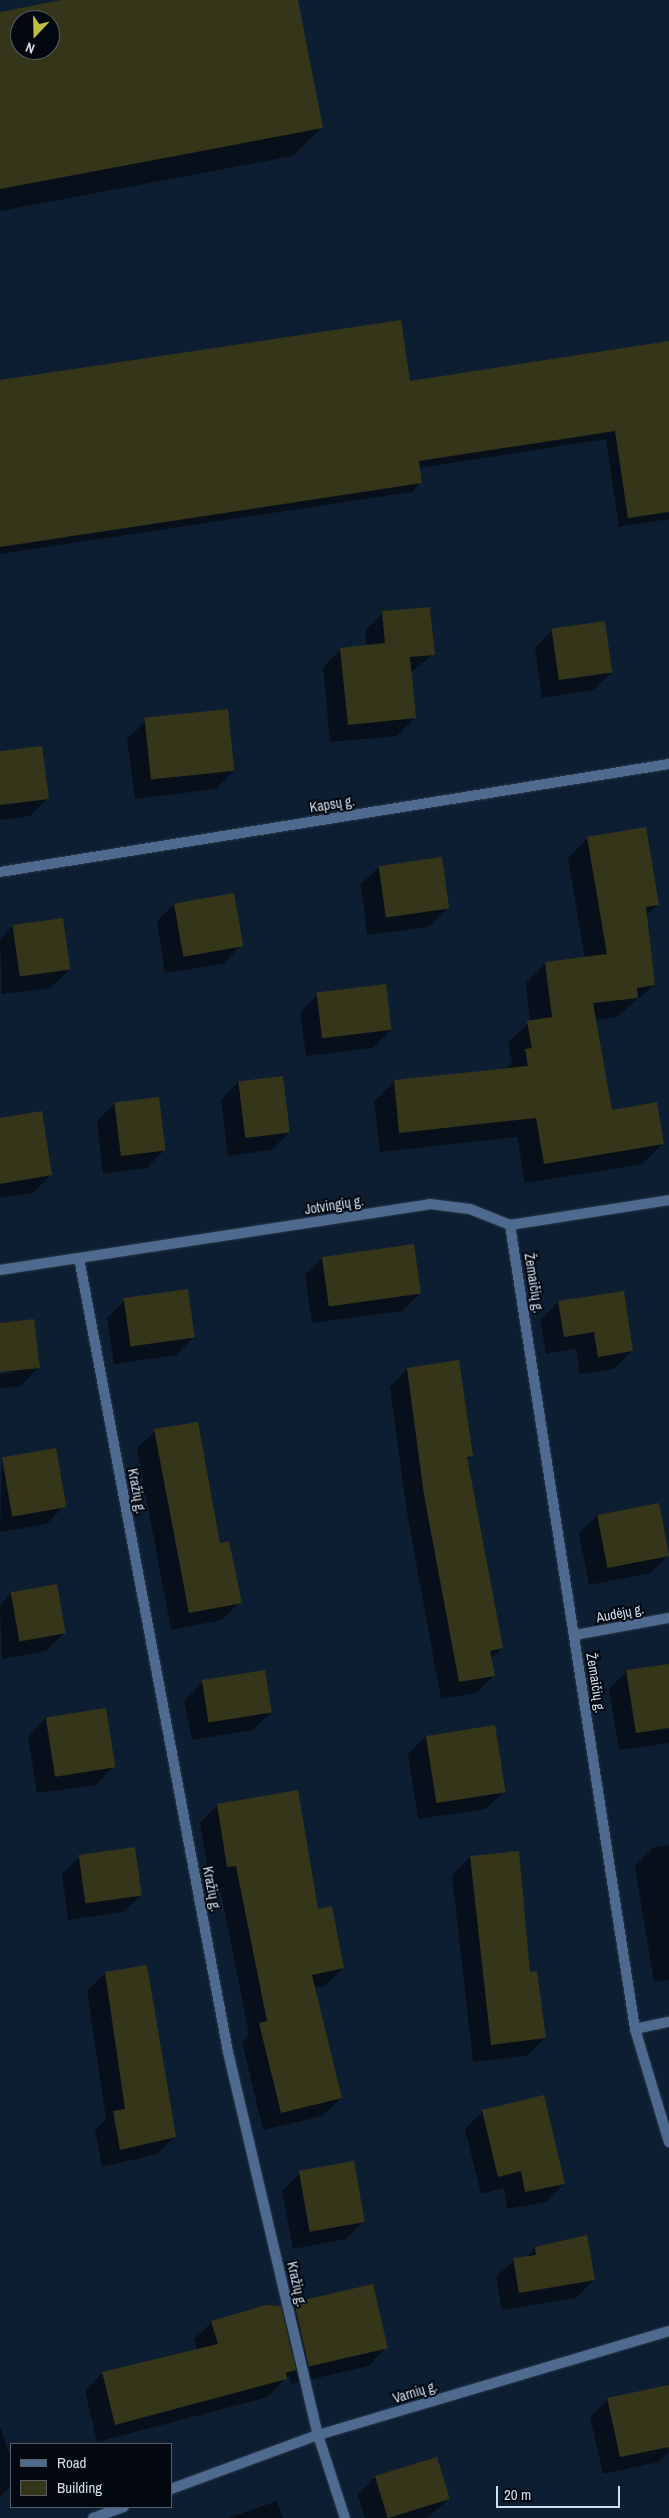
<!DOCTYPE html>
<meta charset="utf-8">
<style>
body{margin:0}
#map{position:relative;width:669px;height:2518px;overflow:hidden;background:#0e1e32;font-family:"Archivo Narrow",sans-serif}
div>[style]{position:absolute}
.shadow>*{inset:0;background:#0007}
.building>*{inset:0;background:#353519;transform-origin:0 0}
.roads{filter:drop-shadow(0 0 1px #2a394c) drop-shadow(0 0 1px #2a394c)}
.minor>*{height:10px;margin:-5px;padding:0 5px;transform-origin:5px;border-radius:5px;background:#4e6b8f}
span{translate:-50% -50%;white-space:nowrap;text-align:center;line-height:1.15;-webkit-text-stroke:4px #030810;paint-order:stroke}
.street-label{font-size:14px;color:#d3deec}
.legend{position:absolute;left:10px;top:2443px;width:162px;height:65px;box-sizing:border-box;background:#030810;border:1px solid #565e68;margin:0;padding:6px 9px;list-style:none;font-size:15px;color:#d3deec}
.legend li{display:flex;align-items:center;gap:10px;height:25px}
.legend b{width:25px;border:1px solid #565e68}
.north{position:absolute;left:10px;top:10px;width:50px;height:50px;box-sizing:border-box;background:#030810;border:1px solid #565e68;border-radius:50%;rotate:201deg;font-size:14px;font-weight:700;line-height:20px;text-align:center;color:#d3deec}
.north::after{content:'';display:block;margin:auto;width:18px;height:22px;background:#bfbe42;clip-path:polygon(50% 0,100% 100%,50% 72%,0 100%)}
.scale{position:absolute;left:496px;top:2486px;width:124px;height:22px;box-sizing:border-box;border:2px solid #d3deec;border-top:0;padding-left:6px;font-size:15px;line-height:18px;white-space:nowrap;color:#d3deec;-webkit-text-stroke:4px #030810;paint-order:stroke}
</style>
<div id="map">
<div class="shadow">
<i style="clip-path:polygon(evenodd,68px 0,297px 0,321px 128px,293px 156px,0 211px,0 13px,68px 0,20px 20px,50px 20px,50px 50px,20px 50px,20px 20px)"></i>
<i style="clip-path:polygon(669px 343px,669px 519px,619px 527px,606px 439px,419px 468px,421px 482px,412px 492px,0 554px,0 381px,409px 382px)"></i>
<i style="clip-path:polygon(383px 613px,434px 654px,410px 673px,415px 718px,397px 736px,330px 742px,323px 667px,341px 649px,366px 646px,365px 630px)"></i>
<i style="clip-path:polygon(552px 630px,611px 673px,593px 690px,542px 698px,535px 648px)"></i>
<i style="clip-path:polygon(226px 711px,234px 771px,216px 789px,135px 799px,127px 739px,145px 722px)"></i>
<i style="clip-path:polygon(0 753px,48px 798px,30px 816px,0 820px)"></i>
<i style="clip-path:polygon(588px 838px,657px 905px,646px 916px,654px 985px,617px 1017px,595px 1020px,611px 1112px,662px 1144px,643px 1164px,525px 1183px,517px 1137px,380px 1152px,374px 1101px,394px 1082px,505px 1070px,512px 1063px,508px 1042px,530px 1022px,526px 983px,546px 963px,585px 958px,568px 858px)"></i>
<i style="clip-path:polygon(379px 867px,447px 909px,429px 927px,367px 935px,361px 884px)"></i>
<i style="clip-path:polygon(175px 903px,241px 946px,223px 964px,165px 973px,157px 921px)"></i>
<i style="clip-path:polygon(13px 926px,69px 970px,51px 988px,2px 994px,0 939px)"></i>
<i style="clip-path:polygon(317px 995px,391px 1030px,373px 1048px,306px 1056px,300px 1013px)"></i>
<i style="clip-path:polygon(238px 1082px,289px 1133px,271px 1150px,228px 1156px,221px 1100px)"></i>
<i style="clip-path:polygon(115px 1103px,164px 1150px,147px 1168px,103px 1174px,97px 1121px)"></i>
<i style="clip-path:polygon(0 1119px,51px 1175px,33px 1193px,0 1198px)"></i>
<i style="clip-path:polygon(323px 1257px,420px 1294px,402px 1311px,312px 1323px,305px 1275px)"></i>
<i style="clip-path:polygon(125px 1300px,194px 1337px,176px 1355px,114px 1364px,107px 1318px)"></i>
<i style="clip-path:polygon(558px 1302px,632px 1351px,614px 1369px,580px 1374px,576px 1349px,546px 1354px,540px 1320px)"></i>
<i style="clip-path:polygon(0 1324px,38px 1368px,21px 1386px,0 1388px,0 1374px,21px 1372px,0 1371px)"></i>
<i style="clip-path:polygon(407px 1369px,471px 1456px,467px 1460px,502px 1648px,491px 1659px,494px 1676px,476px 1693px,441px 1699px,407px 1513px,390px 1387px)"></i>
<i style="clip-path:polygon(155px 1431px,219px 1545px,240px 1602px,222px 1620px,171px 1630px,137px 1448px)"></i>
<i style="clip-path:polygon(2px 1458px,64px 1506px,47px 1524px,0 1532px)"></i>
<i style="clip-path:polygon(658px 1504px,668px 1556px,650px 1573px,589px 1585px,579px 1533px,597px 1515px)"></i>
<i style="clip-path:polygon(11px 1593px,64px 1633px,46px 1651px,2px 1659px,0 1605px)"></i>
<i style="clip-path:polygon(669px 1665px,669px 1743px,619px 1750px,609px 1689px,627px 1671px)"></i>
<i style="clip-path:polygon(202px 1683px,271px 1712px,253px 1730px,192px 1740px,184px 1701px)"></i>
<i style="clip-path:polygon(105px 1709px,113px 1767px,96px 1785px,37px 1793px,28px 1736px,46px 1718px)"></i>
<i style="clip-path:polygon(494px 1726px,504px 1791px,486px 1809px,418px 1819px,408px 1754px,426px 1736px)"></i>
<i style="clip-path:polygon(217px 1805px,317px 1910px,343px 1968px,325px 1986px,314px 1988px,341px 2098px,323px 2116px,263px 2130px,242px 2042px,249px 2035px,219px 1883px,210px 1884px,200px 1823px)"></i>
<i style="clip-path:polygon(669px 1845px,669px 1980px,654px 1982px,635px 1866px,653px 1848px)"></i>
<i style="clip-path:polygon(517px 1853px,529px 1973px,545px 2038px,527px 2056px,473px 2062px,452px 1875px,470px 1857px)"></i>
<i style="clip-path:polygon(80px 1857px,141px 1895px,123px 1912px,68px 1920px,62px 1874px)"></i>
<i style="clip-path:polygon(105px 1973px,175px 2137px,157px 2154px,102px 2167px,95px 2130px,106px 2119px,87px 1991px)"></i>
<i style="clip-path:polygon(483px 2111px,564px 2184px,546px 2202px,507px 2209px,504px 2188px,481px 2194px,465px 2129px)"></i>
<i style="clip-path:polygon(300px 2173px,364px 2221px,346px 2239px,293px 2249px,282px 2191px)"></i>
<i style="clip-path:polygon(535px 2248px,594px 2280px,576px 2298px,502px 2310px,496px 2277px,514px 2260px,526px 2258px)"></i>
<i style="clip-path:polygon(295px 2304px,386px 2348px,369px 2366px,291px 2384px,289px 2375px,268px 2397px,97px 2442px,85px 2391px,102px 2373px,197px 2350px,194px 2339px,212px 2322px,282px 2316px)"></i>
<i style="clip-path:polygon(608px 2399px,669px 2407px,669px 2452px,659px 2462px,603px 2474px,590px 2417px)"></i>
<i style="clip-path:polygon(0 2426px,11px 2460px,11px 2486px,0 2497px)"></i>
<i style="clip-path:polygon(375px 2477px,449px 2499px,427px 2518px,365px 2518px,358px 2495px)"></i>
<i style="clip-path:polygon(277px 2501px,283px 2518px,228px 2518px)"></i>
</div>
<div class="building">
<i style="clip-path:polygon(evenodd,61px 0,298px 0,323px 128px,0 189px,0 12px,61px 0,20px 20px,50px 20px,50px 50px,20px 50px,20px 20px)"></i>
<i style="clip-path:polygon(401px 320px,410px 381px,669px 341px,669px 512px,628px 518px,615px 431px,419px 461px,422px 483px,0 547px,0 380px)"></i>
<i style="clip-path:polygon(430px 607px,435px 655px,410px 657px,416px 718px,348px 725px,340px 648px,385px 643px,382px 611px)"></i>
<i style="left:605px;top:621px;width:52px;height:54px;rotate:82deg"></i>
<i style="left:228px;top:709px;width:62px;height:84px;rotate:84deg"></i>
<i style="clip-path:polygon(42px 746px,49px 799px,0 805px,0 751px)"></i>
<i style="clip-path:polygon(646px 827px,659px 905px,646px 907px,655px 985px,637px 988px,638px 998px,593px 1003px,612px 1110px,657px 1102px,664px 1144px,544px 1164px,536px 1118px,399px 1133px,394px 1080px,528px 1066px,525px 1049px,532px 1048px,527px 1021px,552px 1017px,545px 962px,607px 954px,587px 837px)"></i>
<i style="left:442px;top:857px;width:52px;height:64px;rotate:82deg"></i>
<i style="left:234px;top:893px;width:54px;height:61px;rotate:80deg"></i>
<i style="left:63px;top:918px;width:52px;height:51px;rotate:82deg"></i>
<i style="left:386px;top:984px;width:46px;height:70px;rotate:83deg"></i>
<i style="left:283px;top:1076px;width:57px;height:45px;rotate:83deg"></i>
<i style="left:159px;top:1097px;width:54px;height:45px;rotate:83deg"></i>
<i style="clip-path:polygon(42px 1111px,52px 1175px,0 1184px,0 1118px)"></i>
<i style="left:414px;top:1244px;width:50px;height:93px;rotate:82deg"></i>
<i style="left:188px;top:1289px;width:49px;height:65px;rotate:82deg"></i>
<i style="clip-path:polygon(624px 1291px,633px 1351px,598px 1357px,594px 1332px,564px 1337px,558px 1301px)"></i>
<i style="clip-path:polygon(34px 1319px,40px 1368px,0 1372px,0 1323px)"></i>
<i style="clip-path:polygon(459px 1360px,473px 1456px,467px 1457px,503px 1648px,490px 1651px,495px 1676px,459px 1682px,424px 1495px,407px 1368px)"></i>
<i style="clip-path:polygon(198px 1422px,220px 1543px,229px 1541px,242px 1603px,189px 1613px,154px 1429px)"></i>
<i style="left:56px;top:1448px;width:60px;height:55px;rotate:80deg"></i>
<i style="left:659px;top:1503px;width:54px;height:63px;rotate:79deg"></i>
<i style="left:57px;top:1584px;width:50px;height:47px;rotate:80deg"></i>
<i style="clip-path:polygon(669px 1664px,669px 1728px,636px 1733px,626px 1670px)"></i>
<i style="left:265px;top:1670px;width:43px;height:64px;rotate:81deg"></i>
<i style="left:106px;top:1708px;width:60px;height:61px;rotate:81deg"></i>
<i style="left:495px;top:1725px;width:68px;height:70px;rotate:81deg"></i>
<i style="clip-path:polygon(298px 1790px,318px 1909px,332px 1906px,344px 1968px,312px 1975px,342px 2098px,281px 2113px,259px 2023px,267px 2021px,236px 1866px,227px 1867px,217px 1804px)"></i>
<i style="left:135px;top:1847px;width:49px;height:57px;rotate:82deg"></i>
<i style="clip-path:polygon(519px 1851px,530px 1972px,537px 1971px,546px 2038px,491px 2045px,470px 1856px)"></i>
<i style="clip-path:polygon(147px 1965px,176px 2137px,120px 2150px,113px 2111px,125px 2109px,105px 1972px)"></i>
<i style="clip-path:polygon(544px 2095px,565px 2184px,525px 2192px,521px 2171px,498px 2177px,482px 2110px)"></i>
<i style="left:354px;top:2161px;width:62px;height:56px;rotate:80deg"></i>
<i style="clip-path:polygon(587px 2235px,595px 2280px,519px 2293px,513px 2258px,536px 2255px,535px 2247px)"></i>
<i style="left:373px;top:2284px;width:66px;height:81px;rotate:77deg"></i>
<i style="clip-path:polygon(266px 2305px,281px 2306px,296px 2370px,286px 2373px,287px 2379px,115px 2425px,102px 2372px,218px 2344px,211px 2321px)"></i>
<i style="clip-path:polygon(669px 2385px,669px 2447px,620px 2457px,607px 2398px)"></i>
<i style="left:437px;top:2457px;width:44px;height:65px;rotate:73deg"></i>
</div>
<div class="roads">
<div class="minor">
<i style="left:0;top:872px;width:678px;rotate:-9.17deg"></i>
<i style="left:510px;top:1225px;width:814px;rotate:81.16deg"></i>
<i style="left:635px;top:2029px;width:118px;rotate:73.3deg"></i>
<i style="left:79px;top:1258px;width:808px;rotate:79.37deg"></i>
<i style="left:228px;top:2052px;width:393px;rotate:76.8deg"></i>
<i style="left:318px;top:2435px;width:87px;rotate:72deg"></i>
<i style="left:0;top:1270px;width:435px;rotate:-8.7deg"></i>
<i style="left:430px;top:1204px;width:40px;rotate:7.1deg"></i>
<i style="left:470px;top:1209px;width:43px;rotate:21.8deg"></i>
<i style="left:510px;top:1225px;width:161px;rotate:-8.9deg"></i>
<i style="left:575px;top:1635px;width:96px;rotate:-10.3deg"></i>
<i style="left:635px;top:2029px;width:35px;rotate:-12deg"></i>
<i style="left:171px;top:2489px;width:157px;rotate:-20.2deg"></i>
<i style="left:318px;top:2435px;width:366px;rotate:-16.5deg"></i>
<i style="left:93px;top:2518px;width:33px;rotate:-20deg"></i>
</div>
</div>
<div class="street-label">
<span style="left:332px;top:804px;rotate:-9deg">Kapsų g.</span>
<span style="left:334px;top:1205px;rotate:-9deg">Jotvingių g.</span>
<span style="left:534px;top:1283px;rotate:81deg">Žemaičių g.</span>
<span style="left:137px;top:1491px;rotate:79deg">Kražių g.</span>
<span style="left:620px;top:1613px;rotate:-11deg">Audėjų g.</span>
<span style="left:596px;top:1683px;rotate:81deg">Žemaičių g.</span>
<span style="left:212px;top:1889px;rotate:79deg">Kražių g.</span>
<span style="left:297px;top:2284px;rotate:77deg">Kražių g.</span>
<span style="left:415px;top:2392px;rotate:-17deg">Varnių g.</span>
</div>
<ul class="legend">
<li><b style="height:6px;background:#4e6b8f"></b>Road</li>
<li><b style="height:14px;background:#353519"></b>Building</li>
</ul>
<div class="north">N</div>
<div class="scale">20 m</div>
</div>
